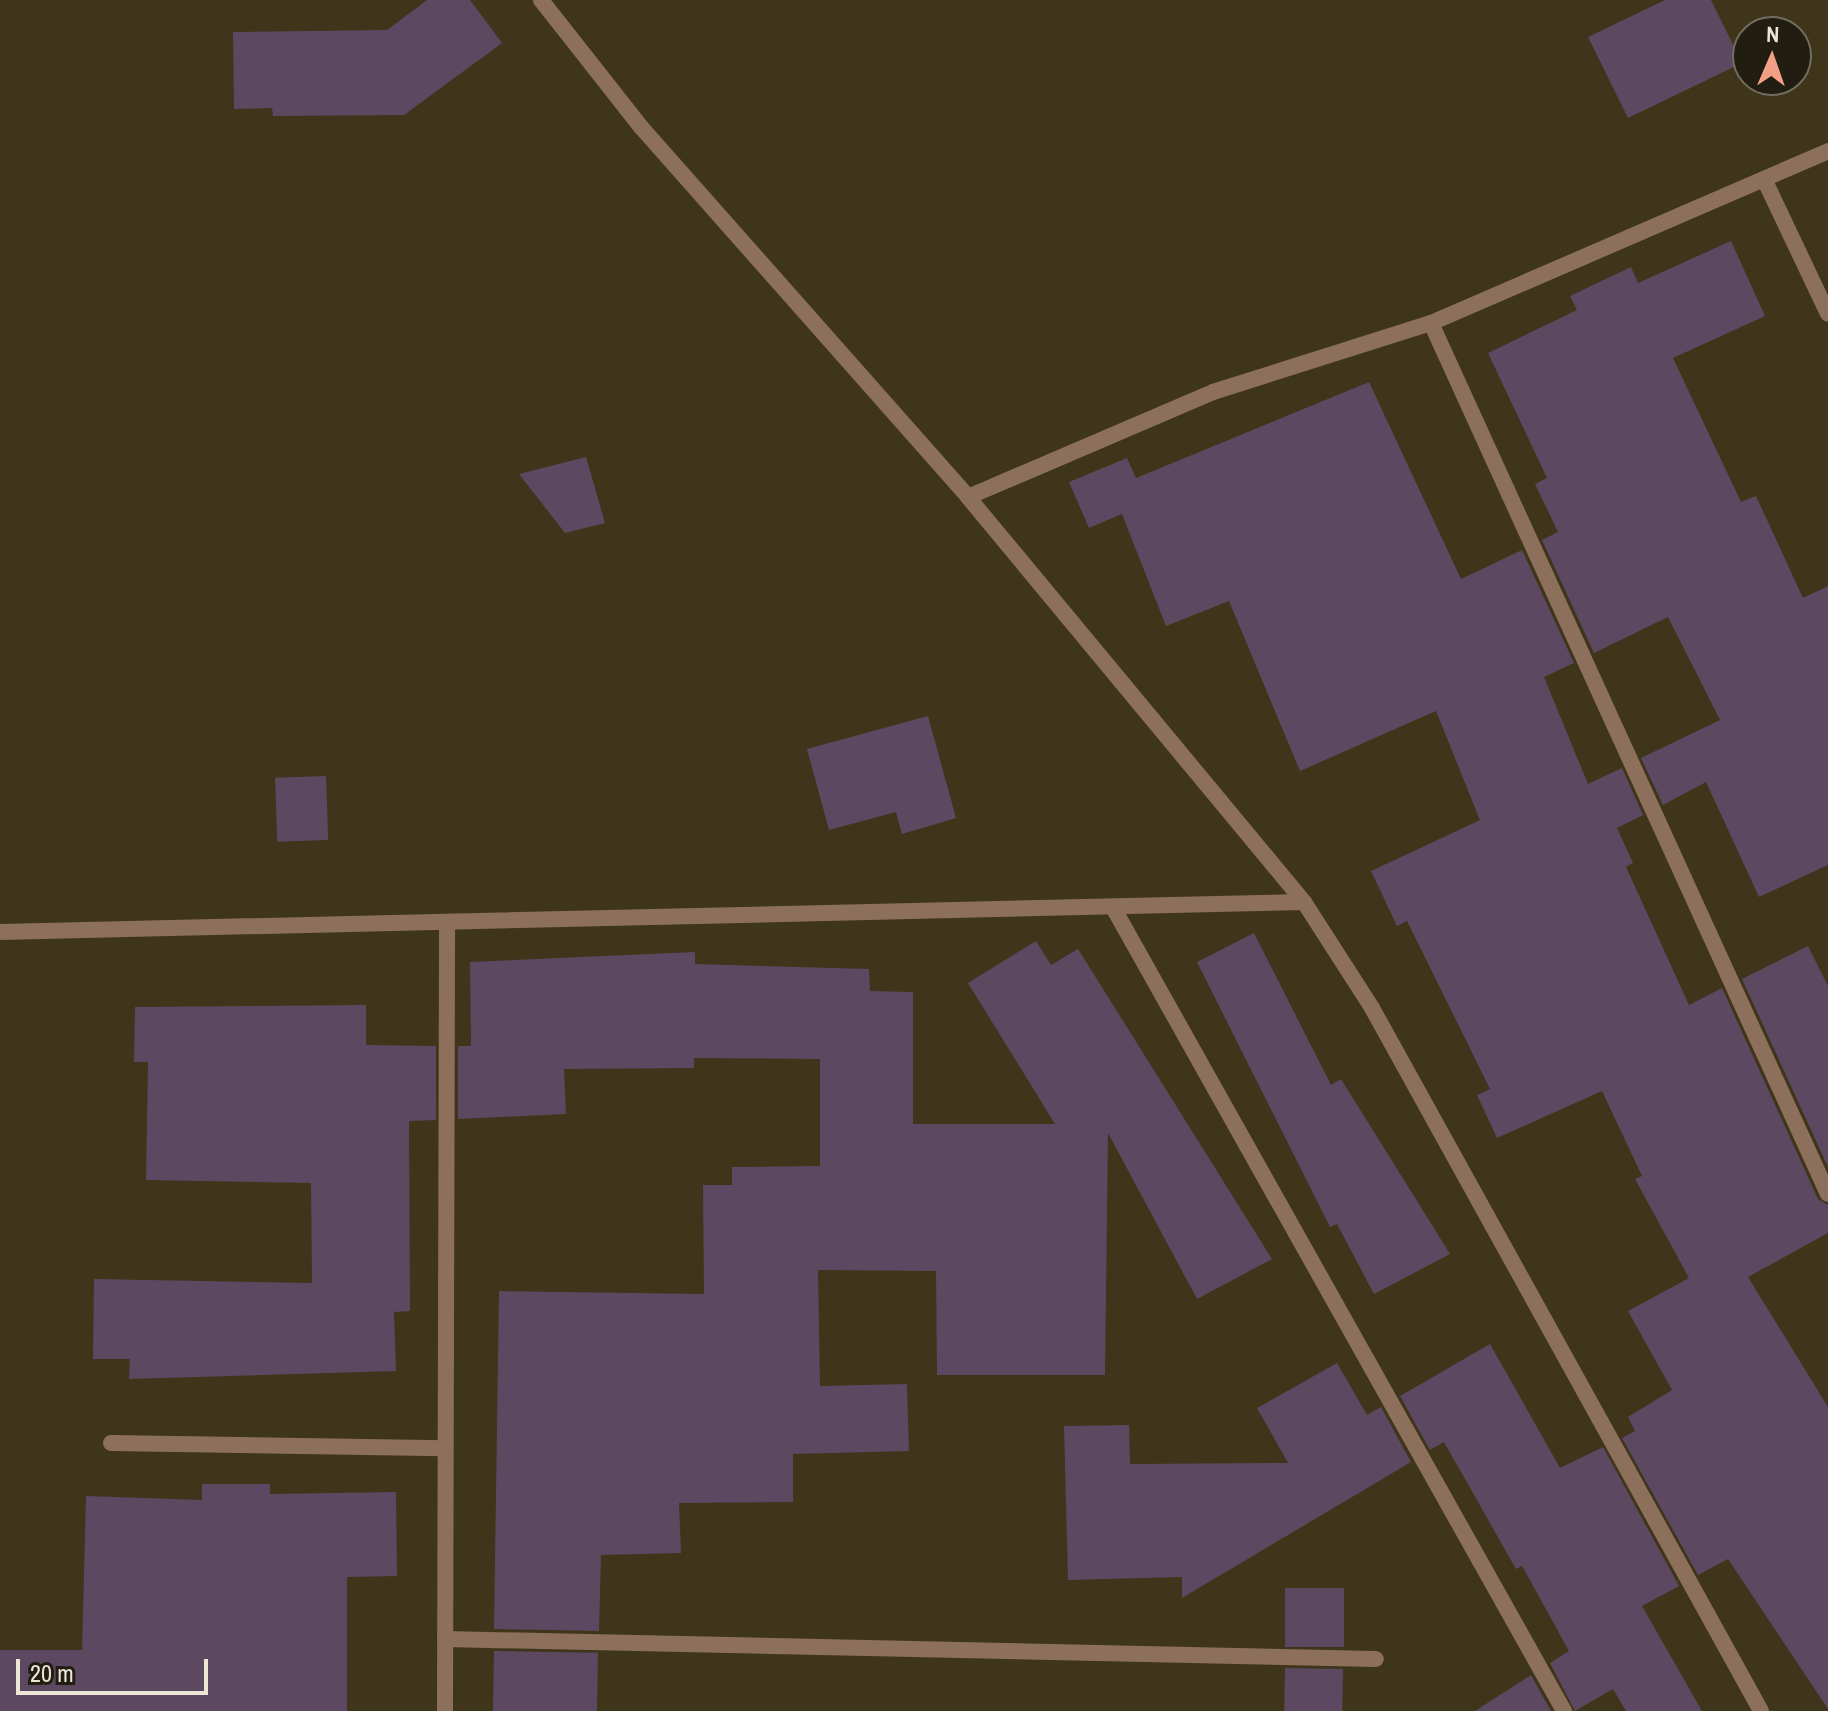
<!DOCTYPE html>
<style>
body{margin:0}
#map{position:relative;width:1828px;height:1711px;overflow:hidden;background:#3f351a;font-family:"Archivo Narrow",sans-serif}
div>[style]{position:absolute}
.building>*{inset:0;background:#5c4861;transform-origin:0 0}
.minor>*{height:16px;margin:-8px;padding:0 8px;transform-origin:8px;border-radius:8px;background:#8d705b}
span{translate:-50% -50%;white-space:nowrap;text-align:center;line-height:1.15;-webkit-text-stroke:6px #221d11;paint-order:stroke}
.north{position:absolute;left:1732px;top:16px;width:80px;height:80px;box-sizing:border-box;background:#221d11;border:2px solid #736d60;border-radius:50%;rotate:2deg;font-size:22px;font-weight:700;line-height:32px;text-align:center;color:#ece6d6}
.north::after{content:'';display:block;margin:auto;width:28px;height:36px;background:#f39f86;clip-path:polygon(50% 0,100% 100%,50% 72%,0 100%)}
.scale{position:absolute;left:16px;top:1659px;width:192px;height:36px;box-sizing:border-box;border:4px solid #ece6d6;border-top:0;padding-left:10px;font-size:24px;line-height:28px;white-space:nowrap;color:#ece6d6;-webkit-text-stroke:6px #221d11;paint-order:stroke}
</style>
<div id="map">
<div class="building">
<i style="clip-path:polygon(427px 0,470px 0,502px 43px,404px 115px,273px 116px,272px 108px,234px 109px,233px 32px,387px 30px)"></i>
<i style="clip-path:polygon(1665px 0,1711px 0,1742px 63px,1628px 118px,1588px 37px)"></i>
<i style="clip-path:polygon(1731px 241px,1765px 316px,1673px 358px,1741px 502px,1756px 496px,1803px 598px,1828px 586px,1828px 865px,1759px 897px,1706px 782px,1663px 805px,1641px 758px,1720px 720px,1668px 617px,1594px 653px,1542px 540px,1558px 532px,1535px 484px,1547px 478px,1488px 353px,1577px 310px,1570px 296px,1631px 267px,1638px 283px)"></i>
<i style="clip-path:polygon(1369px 382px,1461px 579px,1522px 550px,1574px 663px,1544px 677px,1588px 784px,1622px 768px,1643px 815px,1617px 828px,1633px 863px,1626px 867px,1689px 1005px,1722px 988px,1818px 1199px,1828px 1205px,1828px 1233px,1748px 1277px,1828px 1407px,1828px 1709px,1728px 1559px,1698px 1575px,1622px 1438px,1635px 1431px,1628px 1417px,1672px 1390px,1628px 1311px,1689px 1278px,1635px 1179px,1642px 1176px,1602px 1091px,1497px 1138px,1477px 1095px,1490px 1089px,1407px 921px,1397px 926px,1371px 871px,1480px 820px,1436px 711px,1300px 771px,1229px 601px,1166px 626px,1122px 514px,1089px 528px,1069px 482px,1127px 458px,1136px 478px)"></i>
<i style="clip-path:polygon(586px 457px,605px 523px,565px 533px,519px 474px)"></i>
<i style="clip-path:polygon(928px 716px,956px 818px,902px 834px,896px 812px,829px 830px,807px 749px)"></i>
<i style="left:326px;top:776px;width:64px;height:51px;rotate:88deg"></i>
<i style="clip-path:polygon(1254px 933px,1331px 1085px,1341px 1079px,1450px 1254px,1374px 1294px,1337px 1224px,1330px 1227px,1197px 962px)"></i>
<i style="clip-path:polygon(1036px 941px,1051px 965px,1078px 949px,1272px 1259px,1197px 1299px,1108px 1133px,1105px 1375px,937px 1375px,936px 1271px,818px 1270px,820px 1386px,907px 1384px,909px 1451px,793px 1454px,793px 1502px,679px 1503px,681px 1553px,601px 1555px,599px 1631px,494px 1629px,499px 1291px,704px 1294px,703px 1185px,732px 1185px,732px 1167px,820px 1166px,820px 1059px,694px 1058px,694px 1068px,564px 1069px,566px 1114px,458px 1119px,458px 1046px,471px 1046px,470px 962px,695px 952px,695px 964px,869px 969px,870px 991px,913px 992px,913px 1124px,1055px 1124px,968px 983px)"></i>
<i style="clip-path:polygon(1808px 946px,1828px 986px,1828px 1167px,1742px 979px)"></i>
<i style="clip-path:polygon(366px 1005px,366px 1045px,436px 1046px,436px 1120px,409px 1121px,410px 1311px,394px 1312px,396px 1371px,129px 1379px,130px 1359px,93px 1359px,94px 1279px,312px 1283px,311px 1183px,146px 1180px,148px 1062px,134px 1062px,135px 1007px)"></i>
<i style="clip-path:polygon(1490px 1344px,1560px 1468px,1603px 1447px,1679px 1586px,1642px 1606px,1702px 1711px,1626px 1711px,1613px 1689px,1575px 1711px,1550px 1663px,1569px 1651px,1522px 1566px,1516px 1569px,1444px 1442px,1430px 1450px,1400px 1396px)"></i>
<i style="clip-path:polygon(1337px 1363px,1367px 1415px,1381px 1407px,1411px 1462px,1182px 1598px,1182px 1577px,1068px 1580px,1064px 1426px,1129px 1425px,1130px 1464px,1288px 1463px,1257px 1408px)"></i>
<i style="clip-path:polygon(202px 1484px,270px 1484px,270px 1494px,396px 1492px,397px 1576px,347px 1577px,347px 1711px,0 1711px,0 1650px,82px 1650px,86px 1496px,202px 1500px)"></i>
<i style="left:1344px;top:1588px;width:59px;height:59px;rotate:90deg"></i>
<i style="left:494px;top:1651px;width:104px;height:60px;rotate:1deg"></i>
<i style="left:1285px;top:1668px;width:58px;height:43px;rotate:1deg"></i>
<i style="clip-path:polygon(1531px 1675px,1551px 1711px,1475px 1711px)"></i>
</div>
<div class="minor">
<i style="left:541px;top:0;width:162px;rotate:51.8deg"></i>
<i style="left:641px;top:127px;width:494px;rotate:48.5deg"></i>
<i style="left:968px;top:497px;width:526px;rotate:50.32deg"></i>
<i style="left:1304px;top:902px;width:126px;rotate:57.3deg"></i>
<i style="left:1372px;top:1008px;width:803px;rotate:61.04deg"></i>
<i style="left:1764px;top:179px;width:149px;rotate:64.6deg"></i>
<i style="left:1431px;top:323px;width:957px;rotate:65.5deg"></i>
<i style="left:968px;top:497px;width:267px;rotate:-23.2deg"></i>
<i style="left:1213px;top:392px;width:229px;rotate:-17.6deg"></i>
<i style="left:1431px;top:323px;width:433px;rotate:-23.4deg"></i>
<i style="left:1114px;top:909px;width:920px;rotate:60.7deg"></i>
<i style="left:0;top:932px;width:1304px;rotate:-1.32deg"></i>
<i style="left:111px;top:1443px;width:334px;rotate:0.9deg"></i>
<i style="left:445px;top:1639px;width:931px;rotate:1.23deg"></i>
<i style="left:445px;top:1711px;width:788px;rotate:-89.85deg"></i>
</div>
<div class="north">N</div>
<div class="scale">20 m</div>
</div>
